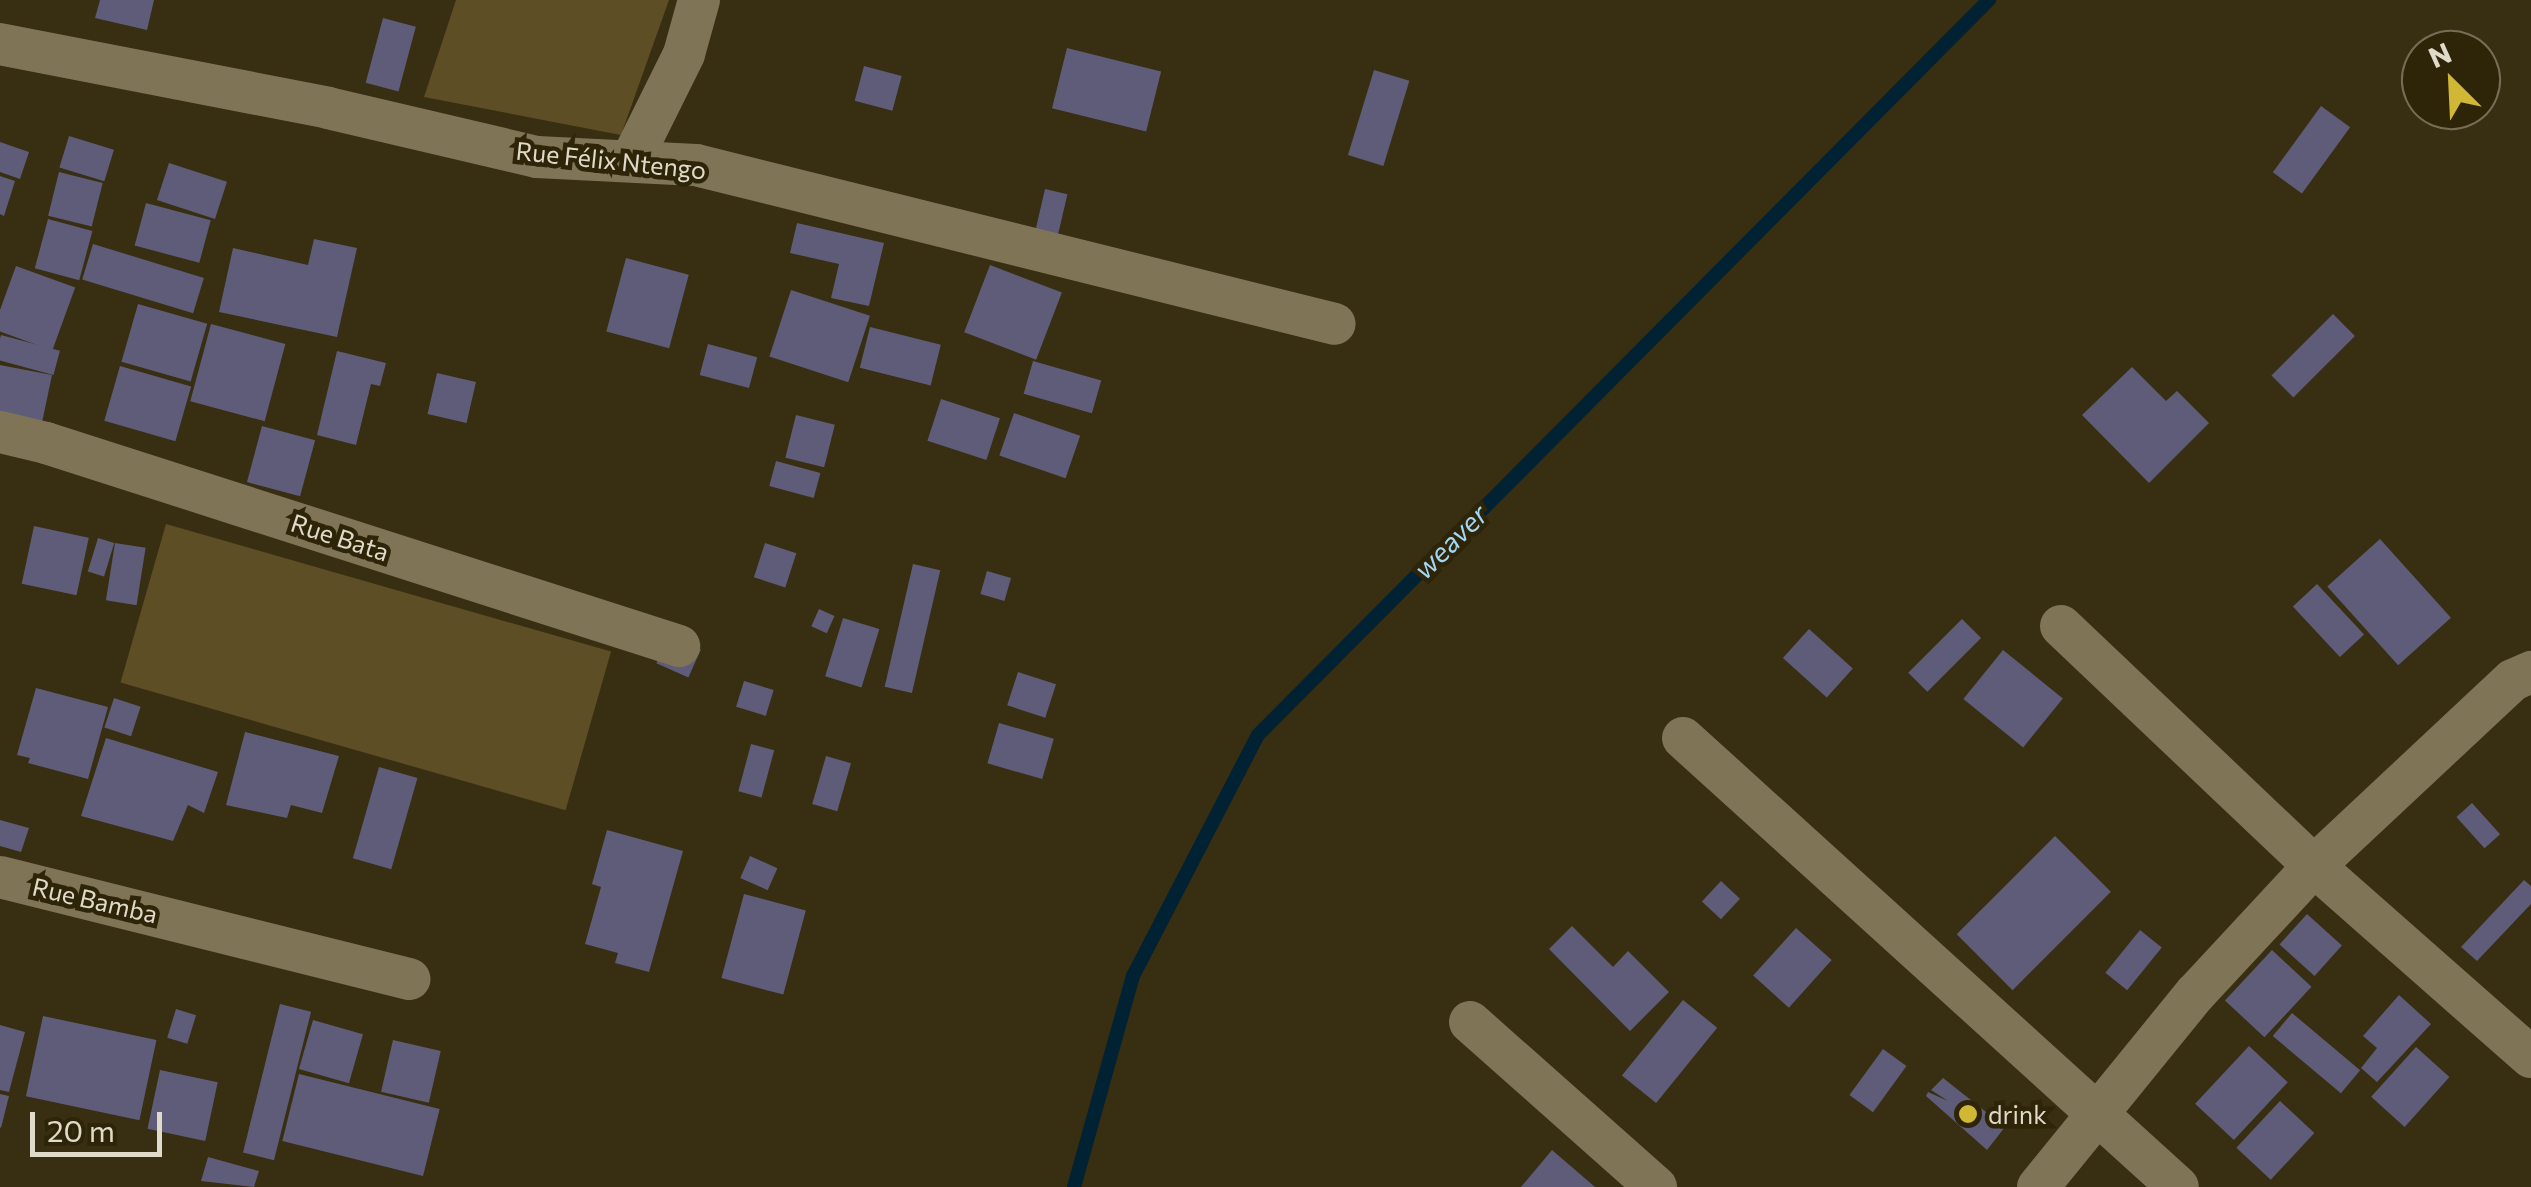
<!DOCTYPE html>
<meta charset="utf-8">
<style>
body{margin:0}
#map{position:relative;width:2531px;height:1187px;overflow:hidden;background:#382e12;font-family:Commissioner,sans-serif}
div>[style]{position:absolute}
.green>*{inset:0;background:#5e4e26;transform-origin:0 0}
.stream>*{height:14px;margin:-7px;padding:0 7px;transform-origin:7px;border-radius:7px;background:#023}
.building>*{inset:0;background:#5e5c78;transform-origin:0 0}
.street>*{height:42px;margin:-21px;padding:0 21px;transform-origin:21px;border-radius:21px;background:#807457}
.dots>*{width:28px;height:28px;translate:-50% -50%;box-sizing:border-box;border:5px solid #2e2408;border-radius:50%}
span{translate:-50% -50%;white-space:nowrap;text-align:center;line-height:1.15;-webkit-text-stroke:9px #2e2408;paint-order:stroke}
.street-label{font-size:25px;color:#e0daca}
.poi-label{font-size:25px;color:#e0daca}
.left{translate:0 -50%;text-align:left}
.water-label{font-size:28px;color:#a1d6f4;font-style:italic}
.north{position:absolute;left:2401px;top:30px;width:100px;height:100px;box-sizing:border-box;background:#2e2408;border:2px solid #756d56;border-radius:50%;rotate:336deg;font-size:28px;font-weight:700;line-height:40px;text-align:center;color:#e0daca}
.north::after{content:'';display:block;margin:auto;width:35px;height:45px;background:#d1b736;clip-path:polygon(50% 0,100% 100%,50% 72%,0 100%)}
.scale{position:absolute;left:30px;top:1112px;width:132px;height:45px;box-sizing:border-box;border:5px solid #e0daca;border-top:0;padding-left:12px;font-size:30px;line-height:35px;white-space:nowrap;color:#e0daca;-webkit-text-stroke:8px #2e2408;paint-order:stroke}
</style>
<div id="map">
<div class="green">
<i style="clip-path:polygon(456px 0,669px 0,621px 135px,424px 97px)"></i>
<i style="left:166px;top:524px;width:463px;height:165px;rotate:16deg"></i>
</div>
<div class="stream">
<i style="left:1074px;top:1187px;width:219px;rotate:-74.4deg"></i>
<i style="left:1133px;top:976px;width:271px;rotate:-62.6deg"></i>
<i style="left:1258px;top:735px;width:1037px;rotate:-45.16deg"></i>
</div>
<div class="building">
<i style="clip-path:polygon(100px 0,154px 0,147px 30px,95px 18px)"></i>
<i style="left:383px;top:18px;width:34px;height:67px;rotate:15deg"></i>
<i style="left:1067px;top:48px;width:97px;height:62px;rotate:14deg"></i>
<i style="left:864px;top:66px;width:39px;height:36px;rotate:15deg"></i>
<i style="left:1374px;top:70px;width:37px;height:89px;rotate:17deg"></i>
<i style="left:2321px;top:106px;width:36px;height:82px;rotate:36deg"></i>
<i style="left:69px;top:136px;width:47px;height:33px;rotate:17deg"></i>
<i style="clip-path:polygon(0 142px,29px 152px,20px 179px,0 172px)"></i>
<i style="left:169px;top:163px;width:61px;height:39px;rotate:18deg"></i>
<i style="left:59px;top:172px;width:45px;height:45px;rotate:14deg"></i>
<i style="clip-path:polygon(0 176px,15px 181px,4px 216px,0 214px)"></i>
<i style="left:1045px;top:189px;width:23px;height:41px;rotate:13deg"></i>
<i style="left:146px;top:203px;width:67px;height:44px;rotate:15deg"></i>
<i style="left:48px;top:219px;width:46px;height:51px;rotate:15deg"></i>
<i style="clip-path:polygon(797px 223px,884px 243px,869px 306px,831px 298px,839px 264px,790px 253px)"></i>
<i style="clip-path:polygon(314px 239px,357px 248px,337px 337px,219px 312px,233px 248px,308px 265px)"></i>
<i style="left:93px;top:244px;width:116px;height:37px;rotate:17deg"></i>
<i style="left:626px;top:258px;width:65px;height:76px;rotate:15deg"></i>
<i style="left:990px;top:265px;width:77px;height:72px;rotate:21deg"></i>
<i style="left:16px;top:266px;width:63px;height:67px;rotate:20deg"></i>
<i style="left:791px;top:290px;width:83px;height:70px;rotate:18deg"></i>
<i style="left:138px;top:304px;width:72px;height:60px;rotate:16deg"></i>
<i style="left:2333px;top:314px;width:31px;height:87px;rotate:45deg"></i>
<i style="left:211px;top:324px;width:77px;height:80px;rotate:15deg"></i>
<i style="left:870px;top:327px;width:73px;height:42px;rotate:14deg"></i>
<i style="left:1px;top:335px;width:61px;height:25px;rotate:15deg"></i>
<i style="left:708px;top:344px;width:51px;height:32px;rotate:15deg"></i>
<i style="clip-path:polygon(337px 351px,386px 363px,380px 386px,371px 384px,356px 445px,317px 435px)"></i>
<i style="left:1033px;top:361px;width:71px;height:34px;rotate:16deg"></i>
<i style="clip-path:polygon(0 365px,52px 375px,40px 432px,0 424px)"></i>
<i style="left:120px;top:366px;width:74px;height:57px;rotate:16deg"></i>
<i style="clip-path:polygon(2132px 367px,2166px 401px,2177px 391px,2209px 423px,2149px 483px,2082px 415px)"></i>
<i style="left:437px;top:373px;width:40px;height:42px;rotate:13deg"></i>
<i style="left:941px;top:399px;width:62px;height:44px;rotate:18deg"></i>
<i style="left:1014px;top:413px;width:70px;height:45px;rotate:19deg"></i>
<i style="left:796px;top:415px;width:40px;height:44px;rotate:14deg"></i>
<i style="left:262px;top:426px;width:55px;height:58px;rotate:15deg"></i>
<i style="left:776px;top:461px;width:46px;height:26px;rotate:15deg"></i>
<i style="left:34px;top:526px;width:56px;height:59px;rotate:12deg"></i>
<i style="left:98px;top:538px;width:17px;height:35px;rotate:17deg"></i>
<i style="left:2380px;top:539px;width:106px;height:71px;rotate:48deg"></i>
<i style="left:115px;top:543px;width:31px;height:58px;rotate:9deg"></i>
<i style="left:765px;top:543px;width:33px;height:36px;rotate:18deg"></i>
<i style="left:913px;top:564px;width:28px;height:126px;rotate:13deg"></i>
<i style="left:987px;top:571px;width:25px;height:24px;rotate:16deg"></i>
<i style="left:2317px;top:584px;width:69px;height:33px;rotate:47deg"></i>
<i style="left:819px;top:609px;width:17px;height:19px;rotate:24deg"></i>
<i style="left:843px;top:618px;width:38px;height:61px;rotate:17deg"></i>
<i style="left:1962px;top:619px;width:27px;height:76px;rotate:45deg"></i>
<i style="left:1809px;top:629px;width:59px;height:39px;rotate:42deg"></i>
<i style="left:669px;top:635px;width:35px;height:31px;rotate:24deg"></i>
<i style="left:2003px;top:650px;width:77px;height:63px;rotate:39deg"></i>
<i style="left:1018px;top:672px;width:40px;height:35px;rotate:18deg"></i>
<i style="left:744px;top:681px;width:31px;height:27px;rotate:17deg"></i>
<i style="clip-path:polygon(36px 688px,108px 707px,88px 779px,28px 763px,30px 758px,17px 755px)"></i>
<i style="left:114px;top:698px;width:28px;height:31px;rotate:18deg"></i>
<i style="left:999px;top:723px;width:57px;height:42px;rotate:16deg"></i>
<i style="clip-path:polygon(245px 732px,339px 756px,322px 813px,291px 805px,287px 818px,226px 805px)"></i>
<i style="clip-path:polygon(106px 738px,218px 772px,204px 813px,188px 805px,173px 841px,81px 816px)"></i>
<i style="left:751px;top:744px;width:24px;height:49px;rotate:15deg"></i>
<i style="left:826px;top:756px;width:26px;height:50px;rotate:16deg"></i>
<i style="left:379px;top:767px;width:40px;height:95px;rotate:16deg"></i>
<i style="left:2472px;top:803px;width:42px;height:21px;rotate:48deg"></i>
<i style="clip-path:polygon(0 820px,29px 828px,21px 852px,0 846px)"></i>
<i style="clip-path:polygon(607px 830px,683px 851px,649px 972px,615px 963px,618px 953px,585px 944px,601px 887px,592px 884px)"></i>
<i style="left:2055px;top:836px;width:79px;height:139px;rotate:45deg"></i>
<i style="left:750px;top:856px;width:30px;height:24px;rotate:24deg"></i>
<i style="clip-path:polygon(2524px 880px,2531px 886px,2531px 904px,2477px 961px,2461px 947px)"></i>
<i style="left:1721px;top:881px;width:26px;height:28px;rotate:43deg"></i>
<i style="left:744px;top:894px;width:64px;height:87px;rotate:15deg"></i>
<i style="left:2307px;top:914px;width:47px;height:41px;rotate:42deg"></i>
<i style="clip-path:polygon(1572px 926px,1613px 967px,1628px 951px,1669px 992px,1630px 1031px,1549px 949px)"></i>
<i style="left:1796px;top:928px;width:48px;height:64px;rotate:42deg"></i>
<i style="left:2140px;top:930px;width:28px;height:55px;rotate:39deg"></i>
<i style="left:2272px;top:950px;width:54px;height:69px;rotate:43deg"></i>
<i style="clip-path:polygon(2399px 995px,2431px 1024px,2377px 1082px,2361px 1068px,2377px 1048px,2363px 1036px)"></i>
<i style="left:1683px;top:1000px;width:44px;height:97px;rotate:39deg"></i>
<i style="left:280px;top:1004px;width:32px;height:153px;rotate:14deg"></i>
<i style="left:176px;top:1009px;width:21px;height:30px;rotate:17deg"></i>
<i style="left:2292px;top:1013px;width:89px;height:30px;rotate:40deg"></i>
<i style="left:43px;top:1016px;width:116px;height:82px;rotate:12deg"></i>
<i style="left:313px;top:1020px;width:52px;height:51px;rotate:16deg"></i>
<i style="clip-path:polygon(0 1025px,25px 1032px,9px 1092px,0 1090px)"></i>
<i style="left:393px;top:1040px;width:49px;height:53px;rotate:13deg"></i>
<i style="left:2249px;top:1046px;width:53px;height:79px;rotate:43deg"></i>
<i style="left:2416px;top:1047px;width:45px;height:67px;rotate:42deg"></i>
<i style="left:1883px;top:1049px;width:29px;height:57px;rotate:36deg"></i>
<i style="left:160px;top:1070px;width:59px;height:60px;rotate:12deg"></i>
<i style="left:299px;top:1074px;width:145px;height:69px;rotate:14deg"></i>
<i style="clip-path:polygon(1943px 1078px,2005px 1127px,1987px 1150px,1926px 1096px,1928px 1092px,1948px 1101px,1931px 1090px)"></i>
<i style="clip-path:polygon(0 1094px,9px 1096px,1px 1128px,0 1127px)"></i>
<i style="left:2280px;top:1101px;width:47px;height:64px;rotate:43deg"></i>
<i style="clip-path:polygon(1552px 1150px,1595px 1187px,1521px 1187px)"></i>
<i style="clip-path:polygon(208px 1157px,259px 1171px,254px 1187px,201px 1181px)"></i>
</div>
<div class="street">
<i style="left:0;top:44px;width:334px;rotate:11deg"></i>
<i style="left:328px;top:108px;width:215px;rotate:13.2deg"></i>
<i style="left:537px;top:157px;width:159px;rotate:2.9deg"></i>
<i style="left:696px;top:165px;width:658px;rotate:13.97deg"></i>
<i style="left:631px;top:161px;width:119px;rotate:-63.6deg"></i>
<i style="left:684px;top:54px;width:56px;rotate:-74.5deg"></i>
<i style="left:0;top:432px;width:47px;rotate:13.4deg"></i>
<i style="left:46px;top:443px;width:665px;rotate:17.78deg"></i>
<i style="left:2061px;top:626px;width:349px;rotate:43.5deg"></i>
<i style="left:2314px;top:866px;width:289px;rotate:41.4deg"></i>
<i style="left:1683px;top:738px;width:668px;rotate:42.21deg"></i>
<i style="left:0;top:877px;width:422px;rotate:14deg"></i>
<i style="left:1470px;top:1022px;width:249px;rotate:41.6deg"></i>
<i style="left:2038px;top:1187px;width:249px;rotate:-50.9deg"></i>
<i style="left:2195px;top:994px;width:175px;rotate:-47.1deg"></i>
<i style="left:2314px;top:866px;width:272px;rotate:-43.1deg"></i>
<i style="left:2513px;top:680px;width:20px;rotate:-24deg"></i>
</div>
<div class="dots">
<i style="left:1968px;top:1114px;background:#d1b736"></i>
</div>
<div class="street-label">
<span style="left:611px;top:160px;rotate:6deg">Rue Félix Ntengo</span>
<span style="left:340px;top:537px;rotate:18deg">Rue Bata</span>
<span style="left:95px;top:900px;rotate:13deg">Rue Bamba</span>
</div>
<div class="poi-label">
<span class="left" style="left:1988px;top:1114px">drink</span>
</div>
<div class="water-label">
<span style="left:1450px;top:541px;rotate:-45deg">weaver</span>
</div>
<div class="north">N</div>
<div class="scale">20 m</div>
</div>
